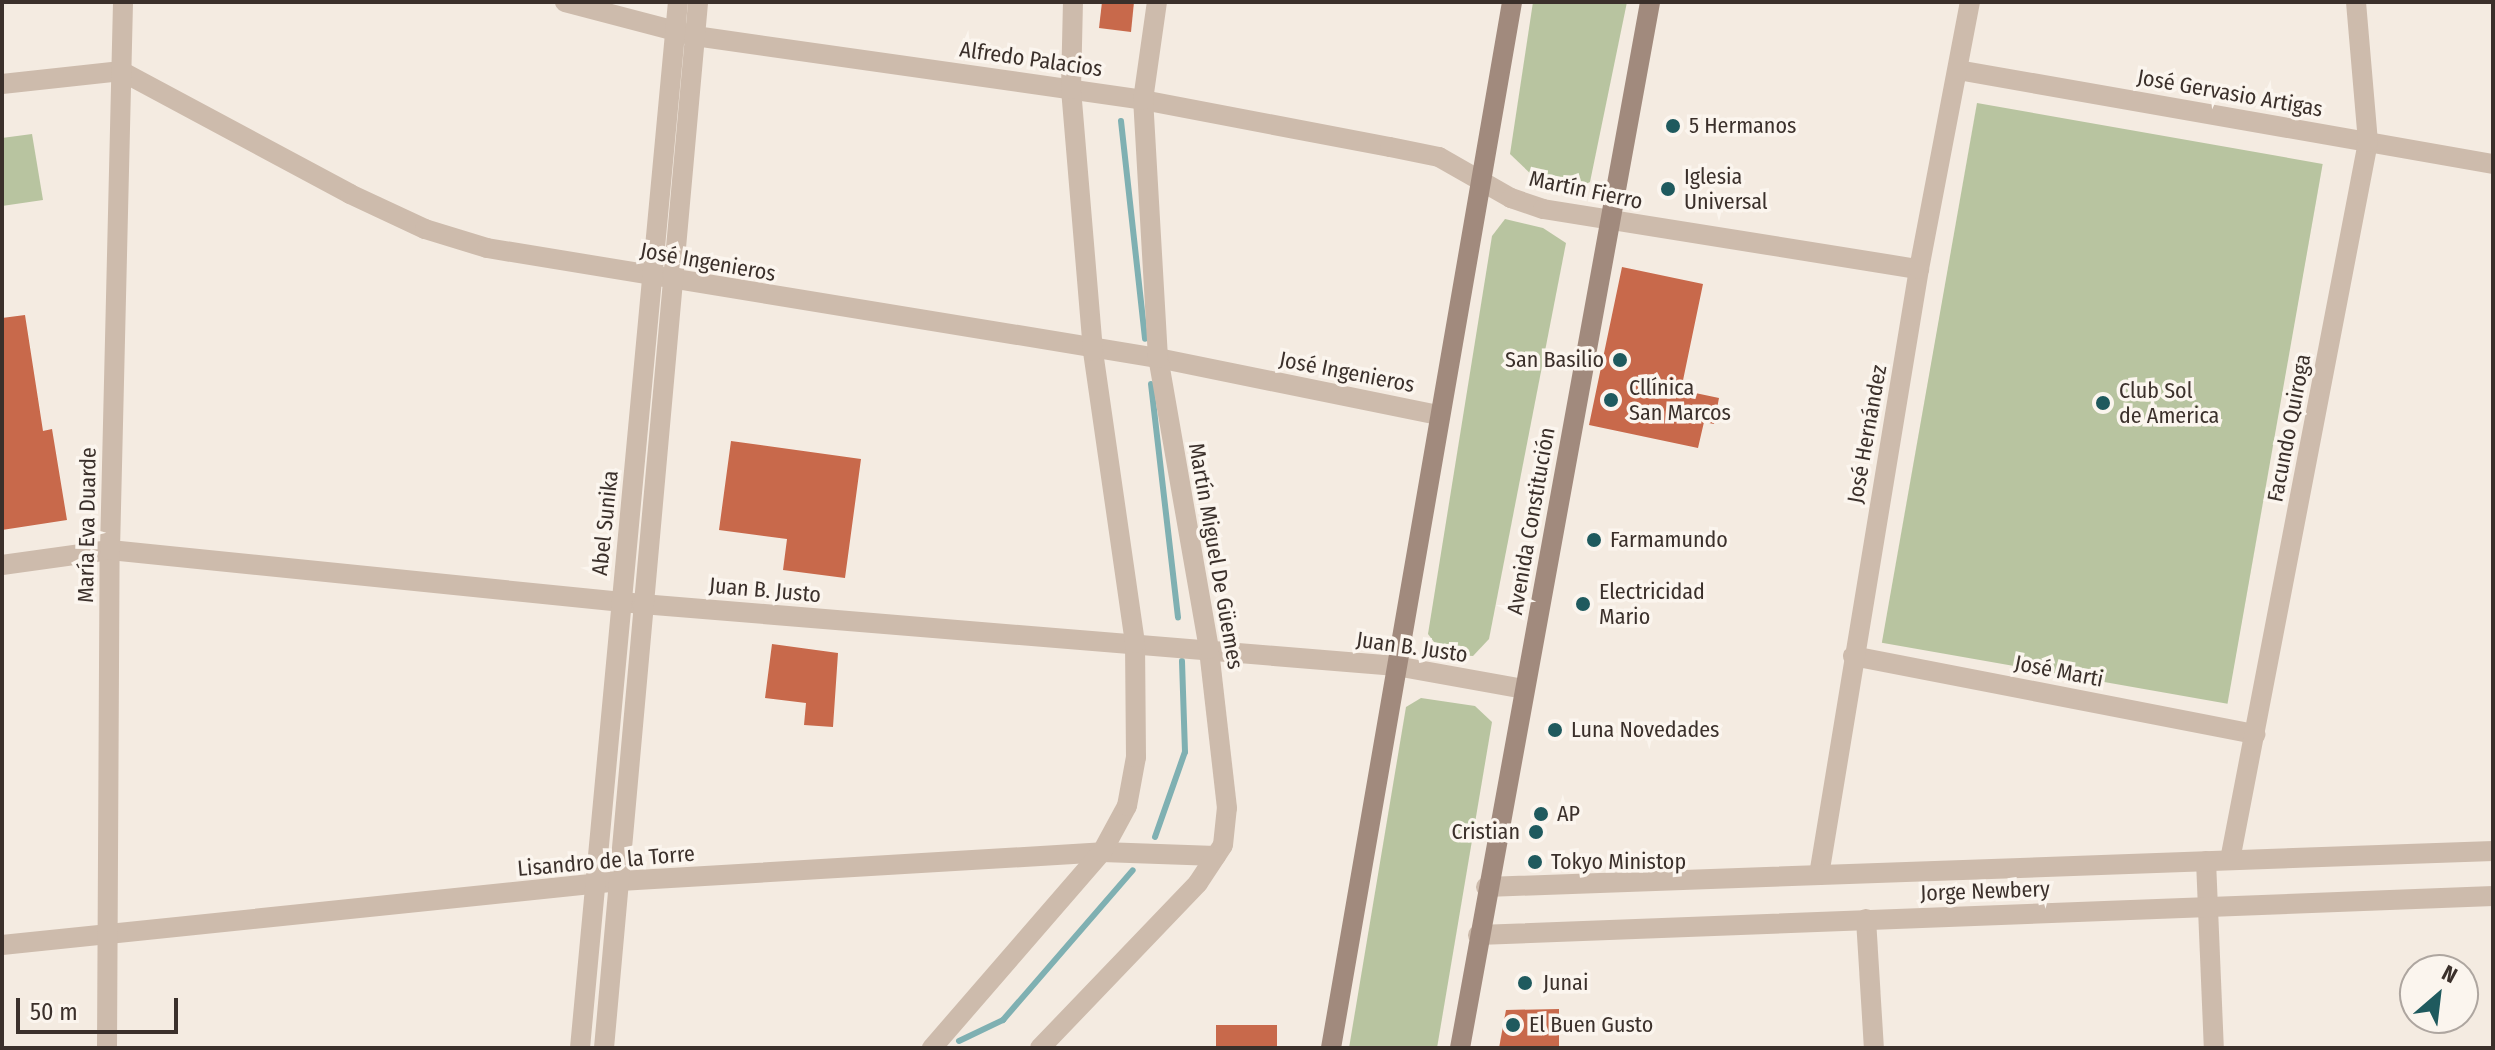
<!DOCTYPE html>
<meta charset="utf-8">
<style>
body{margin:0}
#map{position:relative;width:2495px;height:1050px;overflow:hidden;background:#f4ebe1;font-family:"Fira Sans Condensed",sans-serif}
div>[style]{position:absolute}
.green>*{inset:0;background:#b8c4a0;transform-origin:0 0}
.stream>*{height:6px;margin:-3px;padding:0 3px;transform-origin:3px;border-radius:3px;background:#7fb0b2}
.building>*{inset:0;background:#c8694b;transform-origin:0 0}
.minor>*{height:20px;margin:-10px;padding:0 10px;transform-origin:10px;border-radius:10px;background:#cdbbac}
.secondary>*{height:20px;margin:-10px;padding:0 10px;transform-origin:10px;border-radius:10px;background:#a18a7d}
.dots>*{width:22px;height:22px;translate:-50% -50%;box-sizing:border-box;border:4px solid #fbf5ee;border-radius:50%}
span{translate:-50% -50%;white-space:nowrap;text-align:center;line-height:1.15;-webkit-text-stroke:7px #fbf5ee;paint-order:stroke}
.street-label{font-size:22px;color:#3b302b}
.poi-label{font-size:22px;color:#3b302b}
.left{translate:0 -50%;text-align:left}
.right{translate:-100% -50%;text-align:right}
.frame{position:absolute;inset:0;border:4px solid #3b302b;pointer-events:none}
.north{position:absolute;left:2399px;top:954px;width:80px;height:80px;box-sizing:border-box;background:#fbf5ee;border:2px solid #aea6a0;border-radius:50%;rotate:28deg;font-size:22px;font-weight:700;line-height:32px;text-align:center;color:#3b302b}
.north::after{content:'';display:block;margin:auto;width:28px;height:36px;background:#1f5a5e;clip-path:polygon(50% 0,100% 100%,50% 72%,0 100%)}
.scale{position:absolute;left:16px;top:998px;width:162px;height:36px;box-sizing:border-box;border:4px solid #3b302b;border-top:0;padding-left:10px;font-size:24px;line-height:28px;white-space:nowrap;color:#3b302b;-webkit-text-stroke:6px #fbf5ee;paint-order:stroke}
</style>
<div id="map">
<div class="green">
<i style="clip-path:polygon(1533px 2px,1627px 2px,1590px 182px,1582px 186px,1535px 178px,1510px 154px)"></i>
<i style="left:1977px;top:103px;width:351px;height:548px;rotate:10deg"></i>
<i style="clip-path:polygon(32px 134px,43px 200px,2px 206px,2px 138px)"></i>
<i style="clip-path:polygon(1505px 219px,1543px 228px,1566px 243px,1489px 639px,1473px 656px,1443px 654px,1428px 634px,1492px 236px)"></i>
<i style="clip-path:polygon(1421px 698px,1475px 706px,1492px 722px,1437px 1048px,1349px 1048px,1406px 707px)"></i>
</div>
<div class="stream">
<i style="left:1121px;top:121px;width:219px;rotate:83.7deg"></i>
<i style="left:1151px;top:384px;width:235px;rotate:83.4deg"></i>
<i style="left:1155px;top:837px;width:90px;rotate:-70.6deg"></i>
<i style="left:1185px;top:752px;width:91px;rotate:-91.9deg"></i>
<i style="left:959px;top:1041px;width:49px;rotate:-25.5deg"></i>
<i style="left:1003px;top:1020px;width:198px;rotate:-49.1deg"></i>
</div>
<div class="building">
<i style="clip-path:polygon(1102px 2px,1134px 2px,1131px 32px,1099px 28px)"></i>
<i style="clip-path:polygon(1622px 267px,1703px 284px,1681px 390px,1719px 398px,1714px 424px,1704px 422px,1698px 448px,1589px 425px)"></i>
<i style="clip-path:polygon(25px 315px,43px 431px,52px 429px,67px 520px,2px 530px,2px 318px)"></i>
<i style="clip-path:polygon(731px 441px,861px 459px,845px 578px,783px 570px,787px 539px,719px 530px)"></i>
<i style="clip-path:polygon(772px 644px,838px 653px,833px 727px,804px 725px,806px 703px,765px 698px)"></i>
<i style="clip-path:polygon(1559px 1009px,1559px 1048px,1499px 1048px,1506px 1010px)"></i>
<i style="left:1216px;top:1025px;width:61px;height:23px"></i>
</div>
<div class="minor">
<i style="left:565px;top:2px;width:134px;rotate:14.7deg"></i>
<i style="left:695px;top:36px;width:453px;rotate:8.1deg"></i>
<i style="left:1143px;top:100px;width:251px;rotate:10.8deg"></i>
<i style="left:1390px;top:147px;width:50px;rotate:11.5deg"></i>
<i style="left:1439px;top:157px;width:83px;rotate:29.7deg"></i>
<i style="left:1511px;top:198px;width:34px;rotate:19deg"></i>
<i style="left:1543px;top:209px;width:381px;rotate:9.1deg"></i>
<i style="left:1958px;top:70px;width:543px;rotate:9.97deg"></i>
<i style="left:2px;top:84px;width:120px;rotate:-6.2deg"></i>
<i style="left:121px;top:71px;width:260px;rotate:28.2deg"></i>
<i style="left:350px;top:194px;width:83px;rotate:25deg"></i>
<i style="left:425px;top:229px;width:65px;rotate:17deg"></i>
<i style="left:487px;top:248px;width:680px;rotate:9.31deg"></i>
<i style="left:1158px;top:358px;width:287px;rotate:11.5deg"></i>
<i style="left:2px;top:565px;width:109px;rotate:-7.9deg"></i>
<i style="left:110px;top:550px;width:535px;rotate:5.8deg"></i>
<i style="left:642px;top:604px;width:757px;rotate:4.7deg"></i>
<i style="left:1396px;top:666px;width:130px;rotate:10.2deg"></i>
<i style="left:1853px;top:656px;width:410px;rotate:11deg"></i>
<i style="left:2230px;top:860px;width:731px;rotate:-79.12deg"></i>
<i style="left:2368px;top:142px;width:141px;rotate:-94.9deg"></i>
<i style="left:2206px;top:861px;width:187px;rotate:87.6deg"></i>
<i style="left:1819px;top:875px;width:614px;rotate:-80.63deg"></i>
<i style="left:1919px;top:269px;width:272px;rotate:-79.2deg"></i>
<i style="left:1486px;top:887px;width:1008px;rotate:-2.05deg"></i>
<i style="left:1866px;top:919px;width:129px;rotate:86.5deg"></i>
<i style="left:1478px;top:935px;width:1016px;rotate:-2.2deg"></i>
<i style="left:2px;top:945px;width:621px;rotate:-5.91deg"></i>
<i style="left:620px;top:881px;width:483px;rotate:-3.4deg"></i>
<i style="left:1102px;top:852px;width:114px;rotate:2deg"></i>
<i style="left:107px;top:1048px;width:498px;rotate:-89.7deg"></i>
<i style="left:110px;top:550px;width:548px;rotate:-88.64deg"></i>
<i style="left:580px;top:1048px;width:1051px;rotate:-84.65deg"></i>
<i style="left:604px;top:1048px;width:1050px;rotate:-84.86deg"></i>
<i style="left:932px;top:1048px;width:259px;rotate:-49.1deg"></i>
<i style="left:1102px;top:852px;width:52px;rotate:-61.5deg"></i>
<i style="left:1127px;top:806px;width:50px;rotate:-79.6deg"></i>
<i style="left:1136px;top:757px;width:114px;rotate:-90.5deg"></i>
<i style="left:1135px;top:643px;width:295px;rotate:-98.2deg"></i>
<i style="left:1093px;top:351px;width:263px;rotate:-94.8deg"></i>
<i style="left:1071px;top:89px;width:87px;rotate:-88.7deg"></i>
<i style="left:1040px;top:1048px;width:228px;rotate:-46.2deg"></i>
<i style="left:1198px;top:883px;width:45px;rotate:-56.7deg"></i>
<i style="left:1223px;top:845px;width:37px;rotate:-84deg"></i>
<i style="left:1227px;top:808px;width:160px;rotate:-96.5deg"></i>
<i style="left:1209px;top:649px;width:295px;rotate:-99.9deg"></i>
<i style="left:1158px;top:358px;width:258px;rotate:-93.3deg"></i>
<i style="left:1143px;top:100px;width:99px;rotate:-81.9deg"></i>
</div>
<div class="secondary">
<i style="left:1331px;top:1048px;width:1062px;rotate:-80.18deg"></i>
<i style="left:1460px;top:1048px;width:1063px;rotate:-79.7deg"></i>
</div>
<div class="dots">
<i style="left:1673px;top:126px;background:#1f5a5e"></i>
<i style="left:1668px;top:189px;background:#1f5a5e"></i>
<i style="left:1620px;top:360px;background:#1f5a5e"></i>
<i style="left:1611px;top:400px;background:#1f5a5e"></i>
<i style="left:2103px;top:403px;background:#1f5a5e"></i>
<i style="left:1594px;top:540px;background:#1f5a5e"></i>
<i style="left:1583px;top:604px;background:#1f5a5e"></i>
<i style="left:1555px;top:730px;background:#1f5a5e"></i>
<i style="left:1541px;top:814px;background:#1f5a5e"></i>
<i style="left:1536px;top:832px;background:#1f5a5e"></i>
<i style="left:1535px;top:862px;background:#1f5a5e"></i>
<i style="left:1525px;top:983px;background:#1f5a5e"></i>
<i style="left:1513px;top:1025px;background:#1f5a5e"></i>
</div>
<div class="street-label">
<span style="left:1031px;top:59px;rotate:8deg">Alfredo Palacios</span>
<span style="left:2230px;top:93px;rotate:10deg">José Gervasio Artigas</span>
<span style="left:1586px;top:190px;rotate:12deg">Martín Fierro</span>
<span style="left:708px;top:262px;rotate:10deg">José Ingenieros</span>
<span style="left:1347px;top:372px;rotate:11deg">José Ingenieros</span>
<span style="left:2289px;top:428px;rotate:-79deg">Facundo Quiroga</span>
<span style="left:1867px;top:434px;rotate:-80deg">José Hernández</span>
<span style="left:1531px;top:521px;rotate:-80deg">Avenida Constitución</span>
<span style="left:605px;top:523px;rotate:-84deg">Abel Sunika</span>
<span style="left:87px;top:525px;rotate:-89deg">María Eva Duarde</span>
<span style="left:1216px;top:556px;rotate:80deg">Martín Miguel De Güemes</span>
<span style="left:765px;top:590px;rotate:5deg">Juan B. Justo</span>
<span style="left:1412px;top:647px;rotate:8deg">Juan B. Justo</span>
<span style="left:2059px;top:671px;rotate:11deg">José Marti</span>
<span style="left:606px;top:861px;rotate:-5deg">Lisandro de la Torre</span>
<span style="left:1985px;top:891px;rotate:-2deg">Jorge Newbery</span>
</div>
<div class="poi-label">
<span class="left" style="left:1689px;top:126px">5 Hermanos</span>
<span class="left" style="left:1684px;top:189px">Iglesia<br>Universal</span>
<span class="right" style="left:1604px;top:360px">San Basilio</span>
<span class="left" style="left:1629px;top:400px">Cllínica<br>San Marcos</span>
<span class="left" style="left:2119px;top:403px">Club Sol<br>de America</span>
<span class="left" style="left:1610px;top:540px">Farmamundo</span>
<span class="left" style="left:1599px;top:604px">Electricidad<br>Mario</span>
<span class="left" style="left:1571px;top:730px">Luna Novedades</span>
<span class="left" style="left:1557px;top:814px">AP</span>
<span class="right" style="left:1520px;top:832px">Cristian</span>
<span class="left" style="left:1551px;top:862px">Tokyo Ministop</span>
<span class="left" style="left:1543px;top:983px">Junai</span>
<span class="left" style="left:1529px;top:1025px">El Buen Gusto</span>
</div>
<div class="frame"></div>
<div class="north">N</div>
<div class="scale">50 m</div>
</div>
